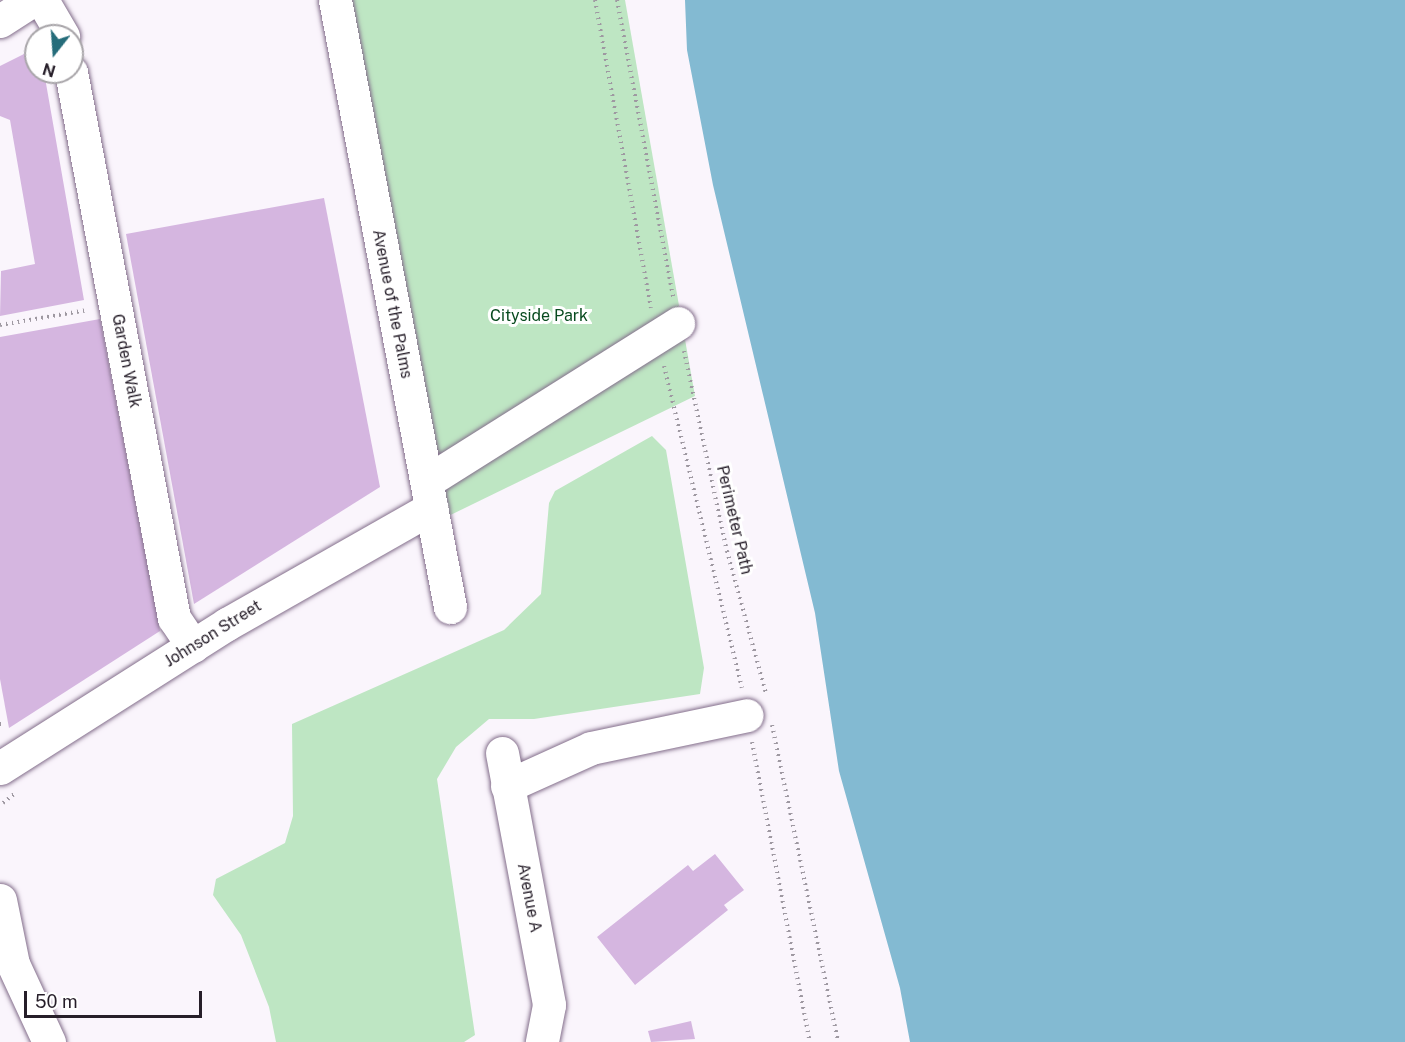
<!DOCTYPE html>
<style>
body{margin:0}
#map{position:relative;width:1405px;height:1042px;overflow:hidden;background:#faf5fc;font-family:"Public Sans",sans-serif}
div>[style]{position:absolute}
.green>*{inset:0;background:#bee6c3}
.water>*{inset:0;background:#83bad2}
.pier>*{inset:0;background:#faf5fc}
.building>*{inset:0;background:#d5b6e0}
.path>*{height:4px;margin-top:-2px;transform-origin:0;background:repeating-linear-gradient(90deg,#9e98a1 0 1.5px,transparent 0 6px)}
.roads{filter:drop-shadow(0 0 2px #836e8b) drop-shadow(0 0 2px #836e8b)}
.minor>*{height:33px;margin:-16.5px;padding:0 16.5px;transform-origin:16.5px;border-radius:16.5px;background:#fff}
span{translate:-50% -50%;white-space:nowrap;text-align:center;line-height:1.15;-webkit-text-stroke:6px #fff;paint-order:stroke}
.street-label{font-size:16px;color:#261e29}
.park-label{font-size:16px;color:#084b1f}
.north{position:absolute;left:24px;top:24px;width:60px;height:60px;box-sizing:border-box;background:#fff;border:2px solid #a8a5a9;border-radius:50%;rotate:197deg;font-size:16px;font-weight:700;line-height:24px;text-align:center;color:#261e29}
.north::after{content:'';display:block;margin:auto;width:21px;height:27px;background:#256c7a;clip-path:polygon(50% 0,100% 100%,50% 72%,0 100%)}
.scale{position:absolute;left:24px;top:991px;width:178px;height:27px;box-sizing:border-box;border:3px solid #261e29;border-top:0;padding-left:8px;font-size:18px;line-height:21px;white-space:nowrap;color:#261e29;-webkit-text-stroke:4px #fff;paint-order:stroke}
</style>
<div id="map">
<div class="green">
<i style="clip-path:polygon(345px 0,625px 0,695px 396px,432px 524px)"></i>
<i style="clip-path:polygon(652px 436px,666px 450px,704px 668px,700px 694px,534px 719px,489px 719px,456px 747px,437px 779px,475px 1035px,464px 1042px,276px 1042px,269px 1007px,241px 935px,213px 895px,216px 879px,285px 843px,293px 816px,292px 724px,504px 630px,541px 594px,549px 503px,555px 491px)"></i>
</div>
<div class="water">
<i style="clip-path:polygon(657px 0,1405px 0,1405px 1042px,877px 1042px)"></i>
</div>
<div class="pier">
<i style="clip-path:polygon(654px 0,685px 0,687px 50px,713px 185px,815px 613px,839px 771px,900px 988px,910px 1042px,874px 1042px,827px 845px)"></i>
</div>
<div class="building">
<i style="clip-path:polygon(36px 48px,36px 72px,44px 72px,84px 300px,0 316px,1px 271px,35px 264px,10px 120px,0 116px,0 66px)"></i>
<i style="clip-path:polygon(324px 198px,380px 487px,194px 604px,126px 234px)"></i>
<i style="clip-path:polygon(100px 319px,160px 631px,9px 728px,0 679px,0 337px)"></i>
<i style="clip-path:polygon(715px 854px,744px 890px,724px 905px,728px 910px,635px 985px,597px 937px,688px 865px,693px 871px)"></i>
<i style="clip-path:polygon(691px 1021px,695px 1039px,651px 1042px,648px 1031px)"></i>
</div>
<div class="path">
<i style="left:595px;top:0;width:313px;rotate:79.7deg"></i>
<i style="left:617px;top:0;width:302px;rotate:79.3deg"></i>
<i style="left:0;top:325px;width:89px;rotate:-9.7deg"></i>
<i style="left:684px;top:351px;width:205px;rotate:77.9deg"></i>
<i style="left:727px;top:551px;width:148px;rotate:74.7deg"></i>
<i style="left:664px;top:366px;width:331px;rotate:76.4deg"></i>
<i style="left:0;top:724px;width:2px"></i>
<i style="left:772px;top:725px;width:324px;rotate:78.2deg"></i>
<i style="left:752px;top:742px;width:306px;rotate:79.1deg"></i>
<i style="left:3px;top:803px;width:14px;rotate:-39deg"></i>
</div>
<div class="roads">
<div class="minor">
<i style="left:42px;top:0;width:42px;rotate:59.7deg"></i>
<i style="left:335px;top:0;width:618px;rotate:79.27deg"></i>
<i style="left:0;top:21px;width:38px;rotate:-33deg"></i>
<i style="left:71px;top:72px;width:556px;rotate:79.32deg"></i>
<i style="left:174px;top:618px;width:34px;rotate:56deg"></i>
<i style="left:437px;top:475px;width:285px;rotate:-32.2deg"></i>
<i style="left:502px;top:753px;width:256px;rotate:79.4deg"></i>
<i style="left:549px;top:1005px;width:38px;rotate:101deg"></i>
<i style="left:0;top:768px;width:269px;rotate:-32.4deg"></i>
<i style="left:227px;top:624px;width:235px;rotate:-29.6deg"></i>
<i style="left:507px;top:786px;width:92px;rotate:-24.3deg"></i>
<i style="left:591px;top:748px;width:159px;rotate:-11.9deg"></i>
<i style="left:0;top:900px;width:65px;rotate:78.5deg"></i>
<i style="left:13px;top:964px;width:86px;rotate:65.2deg"></i>
</div>
</div>
<div class="street-label">
<span style="left:392px;top:304px;rotate:79deg">Avenue of the Palms</span>
<span style="left:126px;top:361px;rotate:79deg">Garden Walk</span>
<span style="left:734px;top:520px;rotate:77deg">Perimeter Path</span>
<span style="left:213px;top:634px;rotate:-32deg">Johnson Street</span>
<span style="left:529px;top:898px;rotate:79deg">Avenue A</span>
</div>
<div class="park-label">
<span style="left:539px;top:316px">Cityside Park</span>
</div>
<div class="north">N</div>
<div class="scale">50 m</div>
</div>
